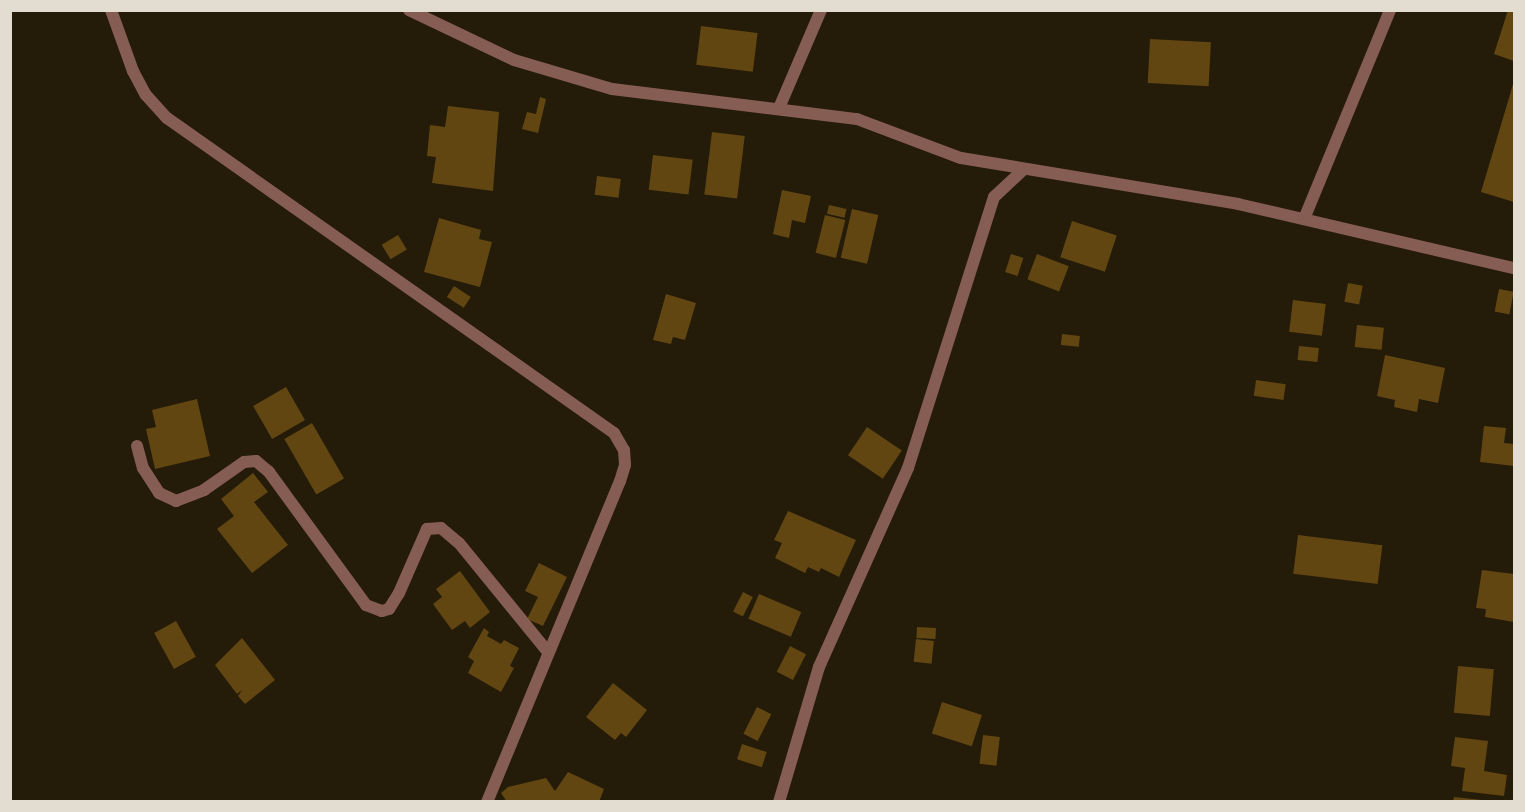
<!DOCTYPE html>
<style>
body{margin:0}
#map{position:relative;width:1525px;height:812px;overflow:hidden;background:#251b09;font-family:"Roboto Serif",serif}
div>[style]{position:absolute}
.building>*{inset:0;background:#614612;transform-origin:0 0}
.street>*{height:12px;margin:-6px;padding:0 6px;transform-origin:6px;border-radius:6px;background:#865d52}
span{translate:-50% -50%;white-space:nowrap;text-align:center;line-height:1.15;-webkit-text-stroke:5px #0a0602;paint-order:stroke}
.frame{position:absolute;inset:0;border:12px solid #e2dcd1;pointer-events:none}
</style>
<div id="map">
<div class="building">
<i style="clip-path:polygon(1508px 10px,1514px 10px,1514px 61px,1494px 54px)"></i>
<i style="left:701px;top:26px;width:57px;height:39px;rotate:7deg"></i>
<i style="left:1150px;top:39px;width:61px;height:44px;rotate:3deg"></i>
<i style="clip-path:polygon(1514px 81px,1514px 202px,1481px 192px)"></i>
<i style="clip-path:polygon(540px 97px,546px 99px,538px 133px,522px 129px,527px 112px,536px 114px)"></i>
<i style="clip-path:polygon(448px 106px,499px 112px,493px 191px,432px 183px,436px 157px,427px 156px,430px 125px,445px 127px)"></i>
<i style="left:712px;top:132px;width:33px;height:63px;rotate:7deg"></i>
<i style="left:653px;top:155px;width:40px;height:35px;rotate:7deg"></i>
<i style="left:597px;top:176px;width:24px;height:19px;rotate:7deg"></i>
<i style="clip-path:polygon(782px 190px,811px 196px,805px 223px,792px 220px,789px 238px,773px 234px)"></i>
<i style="left:829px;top:205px;width:18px;height:9px;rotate:13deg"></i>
<i style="left:852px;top:209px;width:27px;height:50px;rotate:13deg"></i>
<i style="left:825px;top:215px;width:21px;height:39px;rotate:14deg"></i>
<i style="clip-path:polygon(439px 218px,481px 230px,479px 239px,492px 242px,480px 287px,424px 272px)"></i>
<i style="left:1072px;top:221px;width:47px;height:38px;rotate:18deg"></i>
<i style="left:398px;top:235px;width:17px;height:19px;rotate:59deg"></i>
<i style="left:1011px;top:254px;width:13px;height:19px;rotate:18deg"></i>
<i style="left:1037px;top:254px;width:34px;height:27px;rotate:21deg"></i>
<i style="left:1348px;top:283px;width:15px;height:19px;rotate:11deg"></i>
<i style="left:454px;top:286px;width:20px;height:13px;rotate:33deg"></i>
<i style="left:1499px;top:289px;width:15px;height:23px;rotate:11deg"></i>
<i style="clip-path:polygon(666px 294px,696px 303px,685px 340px,673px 337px,671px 344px,653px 340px)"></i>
<i style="left:1293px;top:300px;width:33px;height:32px;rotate:7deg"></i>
<i style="left:1357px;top:325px;width:27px;height:22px;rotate:6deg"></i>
<i style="left:1062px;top:334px;width:18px;height:11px;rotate:6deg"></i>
<i style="left:1299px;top:346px;width:20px;height:14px;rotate:6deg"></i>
<i style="clip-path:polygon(1385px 355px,1445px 368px,1438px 403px,1419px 399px,1417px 412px,1394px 407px,1395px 400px,1377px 396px)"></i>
<i style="left:1256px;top:380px;width:30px;height:16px;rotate:8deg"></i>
<i style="left:286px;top:387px;width:38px;height:38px;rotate:60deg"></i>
<i style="clip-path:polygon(197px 399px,210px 456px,155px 469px,146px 429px,156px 427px,152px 410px)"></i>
<i style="left:312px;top:423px;width:64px;height:32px;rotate:60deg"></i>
<i style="clip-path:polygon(1484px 426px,1506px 428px,1504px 443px,1514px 444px,1514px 466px,1480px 462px)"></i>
<i style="left:867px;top:427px;width:42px;height:34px;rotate:34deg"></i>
<i style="clip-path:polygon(253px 473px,268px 492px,254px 502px,288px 545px,252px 573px,217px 529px,234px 516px,221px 499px)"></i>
<i style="clip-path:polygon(788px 511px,856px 540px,839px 577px,821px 568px,819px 572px,808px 567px,805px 573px,775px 558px,782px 543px,774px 540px)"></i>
<i style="left:1298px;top:535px;width:85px;height:39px;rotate:7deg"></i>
<i style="clip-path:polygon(539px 563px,567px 577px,543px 626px,527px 619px,538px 597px,525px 591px)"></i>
<i style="clip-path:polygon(1482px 570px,1514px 574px,1514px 622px,1485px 617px,1486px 609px,1476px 608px)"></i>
<i style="clip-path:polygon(460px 571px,490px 612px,470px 628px,465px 621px,452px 630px,433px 604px,442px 597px,436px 589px)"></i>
<i style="left:743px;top:592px;width:11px;height:22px;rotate:27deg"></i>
<i style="left:759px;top:594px;width:46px;height:27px;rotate:23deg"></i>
<i style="left:176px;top:621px;width:41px;height:25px;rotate:61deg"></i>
<i style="left:917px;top:627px;width:19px;height:11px;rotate:3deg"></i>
<i style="clip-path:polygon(484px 628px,489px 632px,487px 636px,501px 644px,504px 640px,519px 648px,510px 666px,514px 668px,501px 692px,468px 673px,474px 661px,468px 657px)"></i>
<i style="clip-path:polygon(242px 638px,275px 680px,245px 704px,238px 696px,242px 690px,237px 694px,215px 665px)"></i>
<i style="left:916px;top:639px;width:18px;height:23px;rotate:6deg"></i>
<i style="left:790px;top:646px;width:18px;height:29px;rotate:27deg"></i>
<i style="left:1458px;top:666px;width:36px;height:47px;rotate:5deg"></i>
<i style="clip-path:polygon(613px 683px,647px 710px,626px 737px,621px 733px,615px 740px,586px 717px)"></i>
<i style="left:942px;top:702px;width:42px;height:33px;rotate:18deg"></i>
<i style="left:757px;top:707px;width:16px;height:30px;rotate:27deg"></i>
<i style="left:983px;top:735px;width:17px;height:29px;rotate:7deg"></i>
<i style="clip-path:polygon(1455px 737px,1488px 741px,1484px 771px,1507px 775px,1504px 796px,1462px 791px,1465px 768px,1451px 766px)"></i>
<i style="left:742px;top:744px;width:26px;height:16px;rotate:18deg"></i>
<i style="clip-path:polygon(568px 772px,604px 789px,599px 802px,507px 802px,501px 793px,508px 787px,546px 778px,555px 791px)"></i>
<i style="clip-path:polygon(1454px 797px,1482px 800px,1482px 802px,1453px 802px)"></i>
</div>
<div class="street">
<i style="left:111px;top:10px;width:65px;rotate:70.2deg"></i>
<i style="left:133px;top:71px;width:27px;rotate:62deg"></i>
<i style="left:146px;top:95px;width:31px;rotate:48deg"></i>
<i style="left:167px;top:118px;width:547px;rotate:35.17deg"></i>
<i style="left:614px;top:433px;width:20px;rotate:60deg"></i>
<i style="left:624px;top:450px;width:15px;rotate:86deg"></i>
<i style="left:625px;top:465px;width:17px;rotate:107deg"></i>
<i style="left:620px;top:481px;width:347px;rotate:112.5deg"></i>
<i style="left:409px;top:10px;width:116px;rotate:25.5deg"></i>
<i style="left:514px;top:60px;width:102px;rotate:16.5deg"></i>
<i style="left:612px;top:89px;width:247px;rotate:7deg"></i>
<i style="left:857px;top:119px;width:111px;rotate:20.6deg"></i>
<i style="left:961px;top:158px;width:281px;rotate:9.4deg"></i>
<i style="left:1238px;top:204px;width:283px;rotate:13.1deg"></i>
<i style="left:779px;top:108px;width:107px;rotate:-66.8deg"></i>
<i style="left:1304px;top:219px;width:226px;rotate:-67.6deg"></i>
<i style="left:137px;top:446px;width:23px;rotate:75deg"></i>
<i style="left:143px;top:468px;width:30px;rotate:57deg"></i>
<i style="left:159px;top:493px;width:19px;rotate:25deg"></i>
<i style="left:176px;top:501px;width:30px;rotate:-21deg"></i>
<i style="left:204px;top:490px;width:49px;rotate:-35deg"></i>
<i style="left:244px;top:462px;width:12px;rotate:-5deg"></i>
<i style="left:256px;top:461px;width:17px;rotate:40deg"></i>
<i style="left:269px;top:472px;width:165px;rotate:53.9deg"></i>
<i style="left:366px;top:605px;width:17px;rotate:21deg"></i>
<i style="left:382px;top:611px;width:7px;rotate:-16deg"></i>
<i style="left:389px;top:609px;width:19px;rotate:-58deg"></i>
<i style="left:399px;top:593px;width:70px;rotate:-66.4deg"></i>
<i style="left:427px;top:529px;width:14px;rotate:-4deg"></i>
<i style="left:441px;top:528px;width:23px;rotate:40deg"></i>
<i style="left:459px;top:543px;width:141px;rotate:50.8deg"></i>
<i style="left:779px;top:802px;width:141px;rotate:-73.5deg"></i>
<i style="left:819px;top:667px;width:218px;rotate:-65.9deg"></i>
<i style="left:908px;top:468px;width:284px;rotate:-72.4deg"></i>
<i style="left:994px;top:197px;width:40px;rotate:-43deg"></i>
</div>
<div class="frame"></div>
</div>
